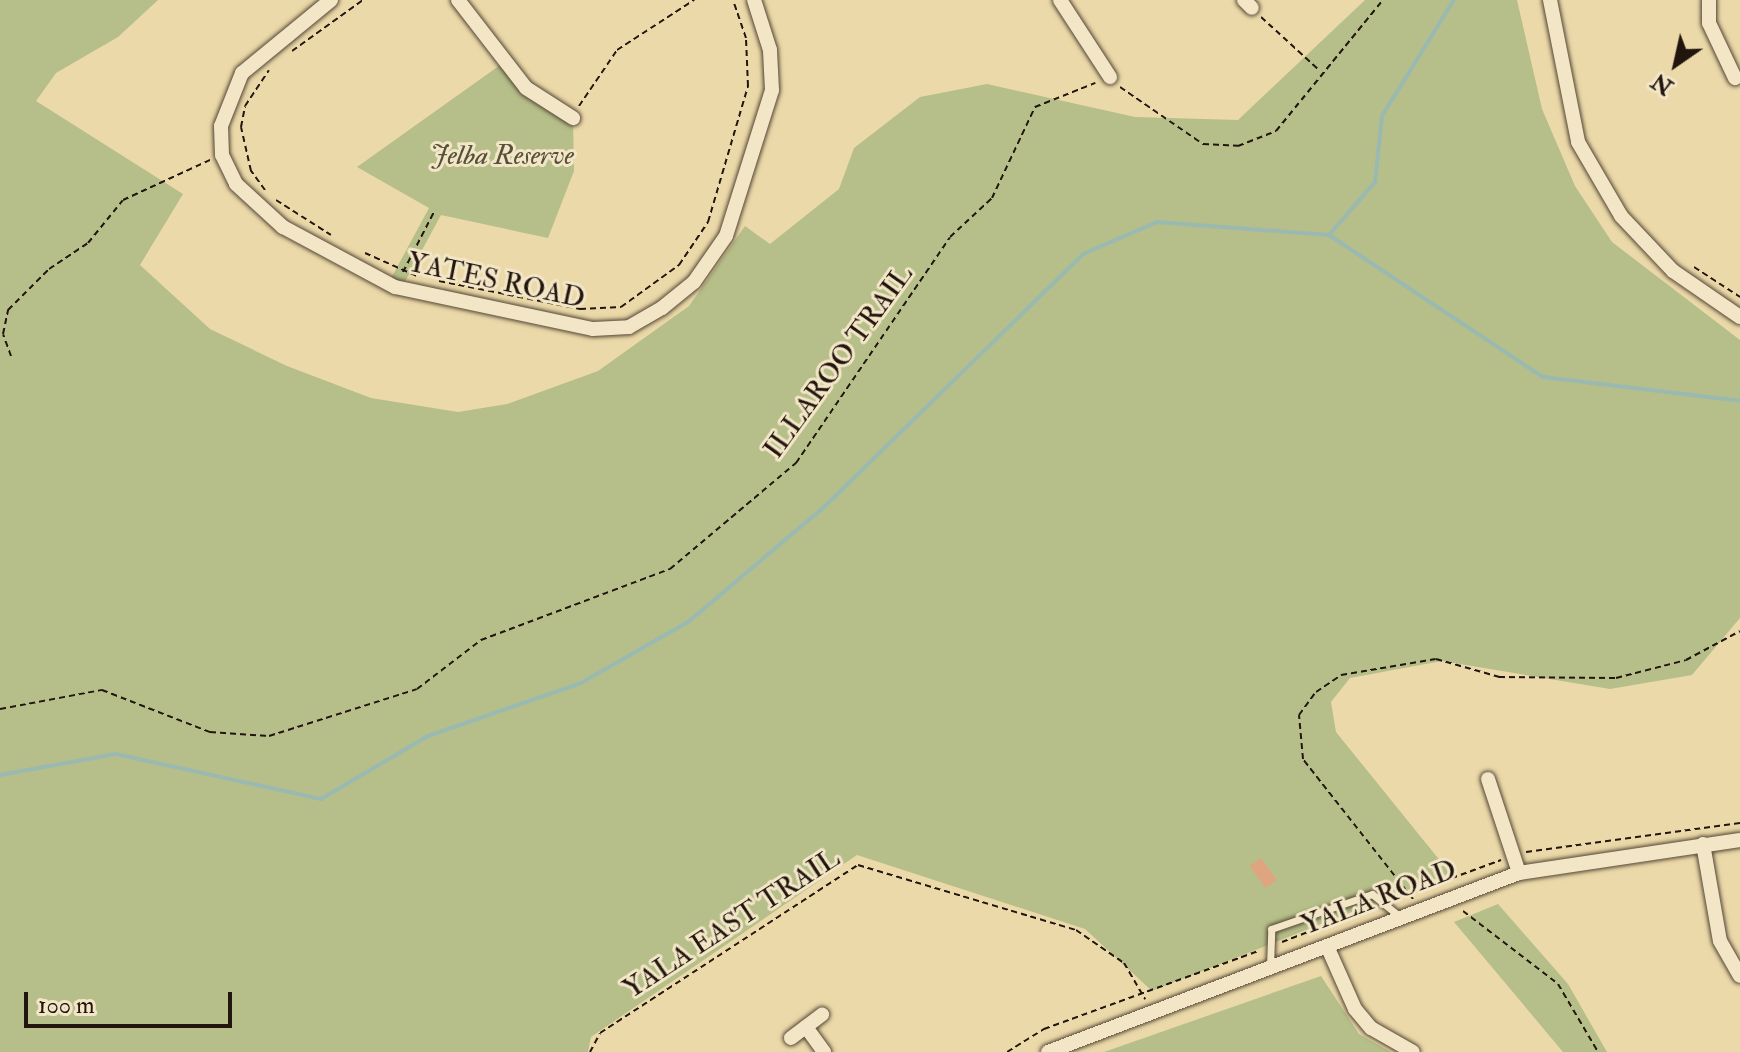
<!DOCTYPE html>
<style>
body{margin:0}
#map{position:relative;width:1740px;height:1052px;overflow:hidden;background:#ebd9a9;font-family:"IM FELL Double Pica",serif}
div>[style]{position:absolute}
.green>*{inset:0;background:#b6bf89}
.stream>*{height:4px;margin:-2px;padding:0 2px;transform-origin:2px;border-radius:2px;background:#9ab9b0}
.building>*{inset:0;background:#dea580;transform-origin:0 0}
.path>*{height:2px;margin-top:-1px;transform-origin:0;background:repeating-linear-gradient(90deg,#21150e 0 6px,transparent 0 10px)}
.roads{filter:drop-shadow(0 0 2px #544635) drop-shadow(0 0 2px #544635)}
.lane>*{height:7px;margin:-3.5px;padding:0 3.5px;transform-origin:3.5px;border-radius:3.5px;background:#f2e6c7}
.street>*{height:14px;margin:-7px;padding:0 7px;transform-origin:7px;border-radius:7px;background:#f2e6c7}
span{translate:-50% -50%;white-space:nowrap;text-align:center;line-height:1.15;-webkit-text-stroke:6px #f2e6c7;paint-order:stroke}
.park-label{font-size:28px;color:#555039;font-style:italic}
.street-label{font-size:28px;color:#21150e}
.north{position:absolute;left:1636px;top:24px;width:80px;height:80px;-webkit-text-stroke:6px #f2e6c7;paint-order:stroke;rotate:214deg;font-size:22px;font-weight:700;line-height:32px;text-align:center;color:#21150e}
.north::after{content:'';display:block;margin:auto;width:28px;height:36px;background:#21150e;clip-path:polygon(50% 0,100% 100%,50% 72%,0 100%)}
.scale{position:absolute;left:24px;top:992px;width:208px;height:36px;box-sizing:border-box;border:4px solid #21150e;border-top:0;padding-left:10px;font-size:24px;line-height:28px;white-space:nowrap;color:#21150e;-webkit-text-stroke:6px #f2e6c7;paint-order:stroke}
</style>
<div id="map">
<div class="green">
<i style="clip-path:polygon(0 0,158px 0,118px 37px,56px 73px,36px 101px,183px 194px,140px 265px,210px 329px,287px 366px,371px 398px,458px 412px,507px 404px,598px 371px,689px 306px,745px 226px,770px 244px,839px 189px,854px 148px,920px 97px,987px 84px,1135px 117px,1238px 120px,1365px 0,1517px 0,1542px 109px,1575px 186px,1612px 242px,1740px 340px,1740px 618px,1692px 675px,1610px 689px,1442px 661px,1350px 678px,1331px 702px,1336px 732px,1450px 873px,1152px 991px,1085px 929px,857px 855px,591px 1037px,588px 1052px,0 1052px)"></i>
<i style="clip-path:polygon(503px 63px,573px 118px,574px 171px,548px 238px,441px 215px,401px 289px,388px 284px,429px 208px,357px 167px)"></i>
<i style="clip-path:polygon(1498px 904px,1568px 984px,1607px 1052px,1563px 1052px,1454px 922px)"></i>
<i style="clip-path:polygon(1321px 976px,1359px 1034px,1391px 1052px,1104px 1052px)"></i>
</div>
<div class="stream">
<i style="left:1329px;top:235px;width:70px;rotate:-49deg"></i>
<i style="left:1375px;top:182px;width:66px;rotate:-83.9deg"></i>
<i style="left:1382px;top:116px;width:137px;rotate:-58.2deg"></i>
<i style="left:0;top:775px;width:118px;rotate:-10.3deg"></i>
<i style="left:116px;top:754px;width:210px;rotate:12.4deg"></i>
<i style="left:321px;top:799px;width:124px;rotate:-30.5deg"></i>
<i style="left:428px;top:736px;width:162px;rotate:-19.1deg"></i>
<i style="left:581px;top:683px;width:123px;rotate:-29.7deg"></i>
<i style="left:688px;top:622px;width:177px;rotate:-40.2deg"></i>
<i style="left:823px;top:508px;width:363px;rotate:-44.3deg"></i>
<i style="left:1083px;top:254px;width:81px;rotate:-23.4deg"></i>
<i style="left:1157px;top:222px;width:172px;rotate:4.3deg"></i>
<i style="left:1329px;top:235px;width:257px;rotate:33.6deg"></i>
<i style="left:1543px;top:377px;width:198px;rotate:6.9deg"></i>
</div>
<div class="building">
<i style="left:1261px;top:858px;width:27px;height:14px;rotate:54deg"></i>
</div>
<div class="path">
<i style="left:1261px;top:17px;width:77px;rotate:42.4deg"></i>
<i style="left:292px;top:51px;width:87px;rotate:-35.7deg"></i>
<i style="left:1120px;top:87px;width:101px;rotate:34.5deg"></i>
<i style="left:1203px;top:144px;width:35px;rotate:3deg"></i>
<i style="left:1238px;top:146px;width:41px;rotate:-21.5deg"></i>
<i style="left:1276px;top:131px;width:169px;rotate:-50.8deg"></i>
<i style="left:579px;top:106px;width:68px;rotate:-55.8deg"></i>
<i style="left:617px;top:50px;width:92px;rotate:-33deg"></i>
<i style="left:265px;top:190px;width:24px;rotate:-126deg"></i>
<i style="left:251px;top:171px;width:45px;rotate:-102.8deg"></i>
<i style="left:241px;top:127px;width:21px;rotate:-79deg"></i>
<i style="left:245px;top:106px;width:43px;rotate:-56.3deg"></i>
<i style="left:276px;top:200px;width:65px;rotate:32.5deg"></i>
<i style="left:365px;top:253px;width:57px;rotate:23.9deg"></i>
<i style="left:1694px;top:267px;width:55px;rotate:33.1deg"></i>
<i style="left:403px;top:272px;width:70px;rotate:-62.7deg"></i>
<i style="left:439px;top:281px;width:144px;rotate:11.2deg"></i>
<i style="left:580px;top:309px;width:41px;rotate:-2.8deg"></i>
<i style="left:621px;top:307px;width:72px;rotate:-35.9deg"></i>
<i style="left:679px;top:265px;width:52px;rotate:-56deg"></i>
<i style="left:708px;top:222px;width:142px;rotate:-73.6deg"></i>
<i style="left:748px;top:86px;width:48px;rotate:-92.4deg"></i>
<i style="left:746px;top:38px;width:40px;rotate:-108.9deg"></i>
<i style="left:11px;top:356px;width:23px;rotate:-110deg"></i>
<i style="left:3px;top:334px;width:25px;rotate:-78deg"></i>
<i style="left:8px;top:310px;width:58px;rotate:-45deg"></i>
<i style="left:49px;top:269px;width:47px;rotate:-33.7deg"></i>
<i style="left:88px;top:243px;width:55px;rotate:-50.9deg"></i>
<i style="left:123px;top:200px;width:96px;rotate:-24.7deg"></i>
<i style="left:0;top:709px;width:104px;rotate:-10.6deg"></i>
<i style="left:102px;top:690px;width:116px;rotate:21.3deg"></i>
<i style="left:210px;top:732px;width:59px;rotate:3.9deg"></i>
<i style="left:269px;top:736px;width:155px;rotate:-17.6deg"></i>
<i style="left:417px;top:689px;width:81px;rotate:-37.4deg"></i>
<i style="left:481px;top:640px;width:202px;rotate:-20.6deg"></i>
<i style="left:670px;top:569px;width:165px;rotate:-40.1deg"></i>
<i style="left:796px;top:463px;width:273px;rotate:-55.7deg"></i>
<i style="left:950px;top:237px;width:57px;rotate:-42.9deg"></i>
<i style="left:992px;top:198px;width:101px;rotate:-64.7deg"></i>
<i style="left:1035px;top:107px;width:65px;rotate:-21.8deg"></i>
<i style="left:1526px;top:852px;width:216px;rotate:-7.7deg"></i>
<i style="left:1395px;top:899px;width:113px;rotate:-20.2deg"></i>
<i style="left:1413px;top:899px;width:178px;rotate:-128.2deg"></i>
<i style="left:1303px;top:759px;width:44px;rotate:-95.2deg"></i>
<i style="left:1299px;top:715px;width:29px;rotate:-54deg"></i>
<i style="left:1316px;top:692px;width:30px;rotate:-34deg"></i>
<i style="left:1341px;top:675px;width:96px;rotate:-9.6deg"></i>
<i style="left:1436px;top:659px;width:66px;rotate:15.9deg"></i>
<i style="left:1499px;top:677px;width:117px;rotate:0.5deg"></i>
<i style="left:1616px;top:678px;width:72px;rotate:-14.4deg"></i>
<i style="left:1686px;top:660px;width:61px;rotate:-28.2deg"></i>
<i style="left:1463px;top:911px;width:120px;rotate:37.5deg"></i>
<i style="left:1558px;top:984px;width:79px;rotate:59.5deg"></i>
<i style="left:1282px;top:942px;width:94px;rotate:-21.1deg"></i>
<i style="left:590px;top:1052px;width:21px;rotate:-62deg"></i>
<i style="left:600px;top:1033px;width:308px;rotate:-33.1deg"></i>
<i style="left:858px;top:865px;width:227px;rotate:16.6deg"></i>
<i style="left:1076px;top:930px;width:58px;rotate:34.5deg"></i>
<i style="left:1124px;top:963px;width:42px;rotate:59.7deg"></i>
<i style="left:1007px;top:1052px;width:44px;rotate:-31.9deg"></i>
<i style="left:1044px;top:1029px;width:228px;rotate:-20deg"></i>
</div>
<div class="roads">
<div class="lane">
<i style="left:1270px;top:967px;width:38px;rotate:-88deg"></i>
<i style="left:1271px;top:929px;width:107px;rotate:-19.1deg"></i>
<i style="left:1372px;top:894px;width:36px;rotate:39deg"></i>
</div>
<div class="street">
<i style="left:331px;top:0;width:115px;rotate:140.6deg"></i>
<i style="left:242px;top:73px;width:57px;rotate:111.6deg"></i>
<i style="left:221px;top:126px;width:29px;rotate:88deg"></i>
<i style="left:222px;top:155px;width:32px;rotate:64deg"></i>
<i style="left:236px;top:184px;width:64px;rotate:42.5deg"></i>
<i style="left:283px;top:227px;width:127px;rotate:28.2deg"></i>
<i style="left:395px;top:287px;width:202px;rotate:12deg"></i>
<i style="left:593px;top:329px;width:36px;rotate:-3deg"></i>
<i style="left:629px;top:327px;width:38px;rotate:-30deg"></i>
<i style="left:662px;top:308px;width:41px;rotate:-39.1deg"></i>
<i style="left:694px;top:282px;width:56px;rotate:-55.2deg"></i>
<i style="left:726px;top:236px;width:153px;rotate:-72.5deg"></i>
<i style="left:772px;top:90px;width:40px;rotate:-92.9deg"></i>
<i style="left:770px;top:50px;width:52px;rotate:-107.7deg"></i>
<i style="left:458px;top:0;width:111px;rotate:52.3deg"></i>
<i style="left:526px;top:88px;width:56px;rotate:32.6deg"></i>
<i style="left:1060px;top:0;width:92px;rotate:57deg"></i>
<i style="left:1244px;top:0;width:11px;rotate:45deg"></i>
<i style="left:1550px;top:0;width:145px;rotate:78.8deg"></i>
<i style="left:1578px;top:142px;width:86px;rotate:59.8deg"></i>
<i style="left:1621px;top:216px;width:76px;rotate:46.6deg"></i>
<i style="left:1673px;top:271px;width:81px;rotate:34.5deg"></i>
<i style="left:1709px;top:0;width:23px;rotate:90deg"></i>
<i style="left:1709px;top:23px;width:61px;rotate:64.7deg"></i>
<i style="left:1488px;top:779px;width:99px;rotate:71.7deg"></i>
<i style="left:1703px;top:844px;width:98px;rotate:80.1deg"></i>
<i style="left:1720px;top:941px;width:40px;rotate:60.3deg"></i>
<i style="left:1327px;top:946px;width:69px;rotate:66deg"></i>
<i style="left:1355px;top:1009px;width:25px;rotate:50deg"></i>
<i style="left:1371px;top:1028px;width:48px;rotate:29.7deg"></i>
<i style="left:806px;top:1027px;width:31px;rotate:54deg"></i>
<i style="left:791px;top:1038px;width:39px;rotate:-37deg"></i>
<i style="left:1048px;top:1052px;width:504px;rotate:-20.81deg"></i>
<i style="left:1519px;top:873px;width:223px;rotate:-8.5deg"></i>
</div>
</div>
<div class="park-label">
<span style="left:502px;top:156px">Jelba Reserve</span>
</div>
<div class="street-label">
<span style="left:496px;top:281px;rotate:12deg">YATES ROAD</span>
<span style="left:839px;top:362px;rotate:-54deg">ILLAROO TRAIL</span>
<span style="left:1379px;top:898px;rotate:-21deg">YALA ROAD</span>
<span style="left:732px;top:924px;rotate:-33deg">YALA EAST TRAIL</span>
</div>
<div class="north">N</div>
<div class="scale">100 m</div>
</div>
